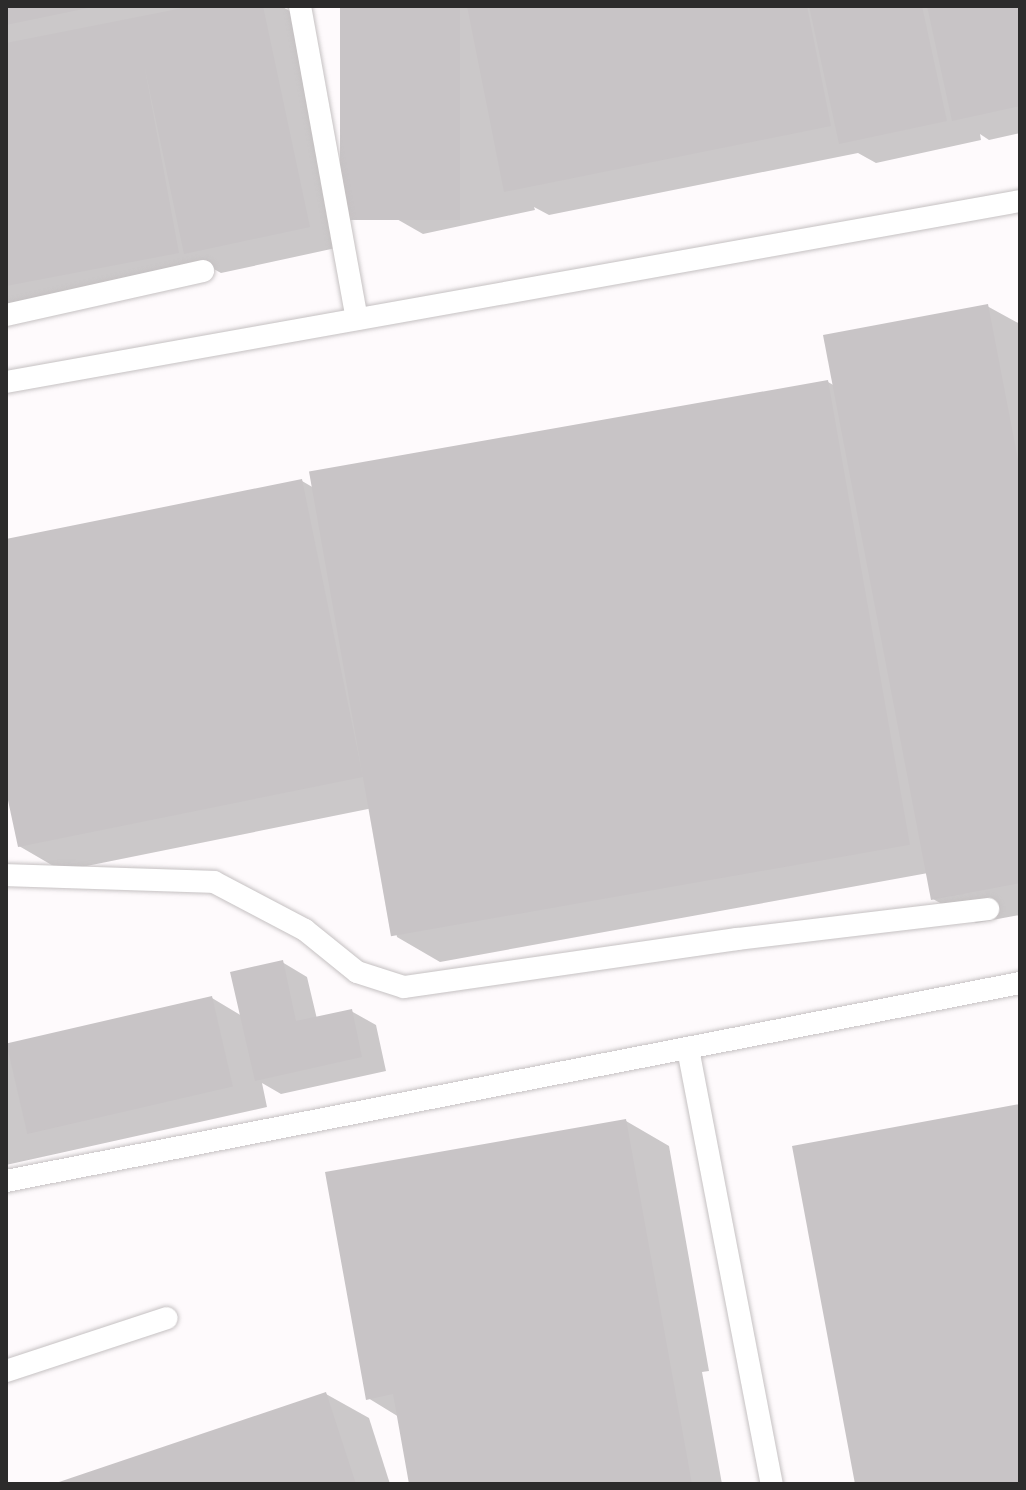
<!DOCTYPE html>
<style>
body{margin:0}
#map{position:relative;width:1026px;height:1490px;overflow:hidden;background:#fefafc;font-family:Figtree,sans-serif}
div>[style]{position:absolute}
.shadow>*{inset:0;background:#0003}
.building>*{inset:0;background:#c8c4c6;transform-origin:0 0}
.roads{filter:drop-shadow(0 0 2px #c5c1c2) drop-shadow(0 0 2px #c5c1c2)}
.service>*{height:22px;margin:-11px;padding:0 11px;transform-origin:11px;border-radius:11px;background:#fff}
span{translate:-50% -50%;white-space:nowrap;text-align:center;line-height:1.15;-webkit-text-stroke:8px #fff;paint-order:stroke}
.frame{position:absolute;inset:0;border:8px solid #2c2b2b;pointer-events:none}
</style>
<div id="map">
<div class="shadow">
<i style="clip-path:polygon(6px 6px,281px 6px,295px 14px,345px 246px,221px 273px,212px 268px,6px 312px)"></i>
<i style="clip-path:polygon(342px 6px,1020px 6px,1020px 133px,989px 140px,980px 134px,981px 140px,876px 163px,858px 153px,549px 215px,534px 207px,535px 210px,423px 234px,388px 214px)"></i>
<i style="clip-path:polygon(987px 306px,1020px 324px,1020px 915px,976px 923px,933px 899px,928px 873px,440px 962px,397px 937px,373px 808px,62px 871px,19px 846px,6px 781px,6px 541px,302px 481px,314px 488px,828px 382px,835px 386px)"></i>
<i style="clip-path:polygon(282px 962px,307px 977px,317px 1019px,351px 1011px,376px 1025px,386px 1071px,281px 1094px,262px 1083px,267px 1107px,6px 1165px,6px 1045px,212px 998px,242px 1016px)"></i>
<i style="clip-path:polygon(626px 1121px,669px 1146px,709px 1371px,702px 1372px,722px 1484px,411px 1484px,399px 1417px,368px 1398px)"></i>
<i style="clip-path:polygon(326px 1394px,369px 1418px,390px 1484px,61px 1484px)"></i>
</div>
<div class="building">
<i style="clip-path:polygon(6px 6px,92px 6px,93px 7px,6px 25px)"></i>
<i style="clip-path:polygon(193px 6px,263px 6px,310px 227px,184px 254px,144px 64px,179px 253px,6px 286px,6px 43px)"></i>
<i style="left:340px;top:6px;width:120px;height:214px"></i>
<i style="clip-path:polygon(467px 6px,807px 6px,831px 126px,504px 192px)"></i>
<i style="clip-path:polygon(809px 6px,922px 6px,947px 121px,839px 144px)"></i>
<i style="clip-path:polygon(927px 6px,1020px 6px,1020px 106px,952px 121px)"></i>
<i style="clip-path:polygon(988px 304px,1020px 470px,1020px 883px,931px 900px,823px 335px)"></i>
<i style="left:828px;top:380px;width:472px;height:527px;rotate:80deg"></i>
<i style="clip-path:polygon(302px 479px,363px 777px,18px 847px,6px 791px,6px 539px)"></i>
<i style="clip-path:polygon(283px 960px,296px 1021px,352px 1009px,362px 1057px,255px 1081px,230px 972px)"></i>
<i style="left:212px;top:996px;width:93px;height:211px;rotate:77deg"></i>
<i style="clip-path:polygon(1020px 1104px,1020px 1484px,855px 1484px,792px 1146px)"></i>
<i style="clip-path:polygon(626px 1119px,692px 1484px,409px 1484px,393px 1394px,366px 1400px,325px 1172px)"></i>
<i style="clip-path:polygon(326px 1392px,356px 1484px,56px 1484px,56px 1483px)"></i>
</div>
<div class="roads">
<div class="service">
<i style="left:300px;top:6px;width:318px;rotate:79.7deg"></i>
<i style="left:6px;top:315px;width:202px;rotate:-12.6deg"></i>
<i style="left:6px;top:382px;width:1030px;rotate:-10.12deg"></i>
<i style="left:6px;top:875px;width:208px;rotate:1.9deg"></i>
<i style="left:214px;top:882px;width:103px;rotate:27.8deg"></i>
<i style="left:305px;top:930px;width:67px;rotate:38.9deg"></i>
<i style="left:357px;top:972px;width:49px;rotate:17.7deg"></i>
<i style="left:404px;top:987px;width:336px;rotate:-8.2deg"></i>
<i style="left:737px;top:939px;width:253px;rotate:-6.8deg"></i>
<i style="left:688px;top:1049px;width:443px;rotate:79.1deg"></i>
<i style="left:6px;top:1181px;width:1033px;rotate:-11.05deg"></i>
<i style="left:6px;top:1371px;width:169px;rotate:-18.2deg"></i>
</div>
</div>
<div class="frame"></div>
</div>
